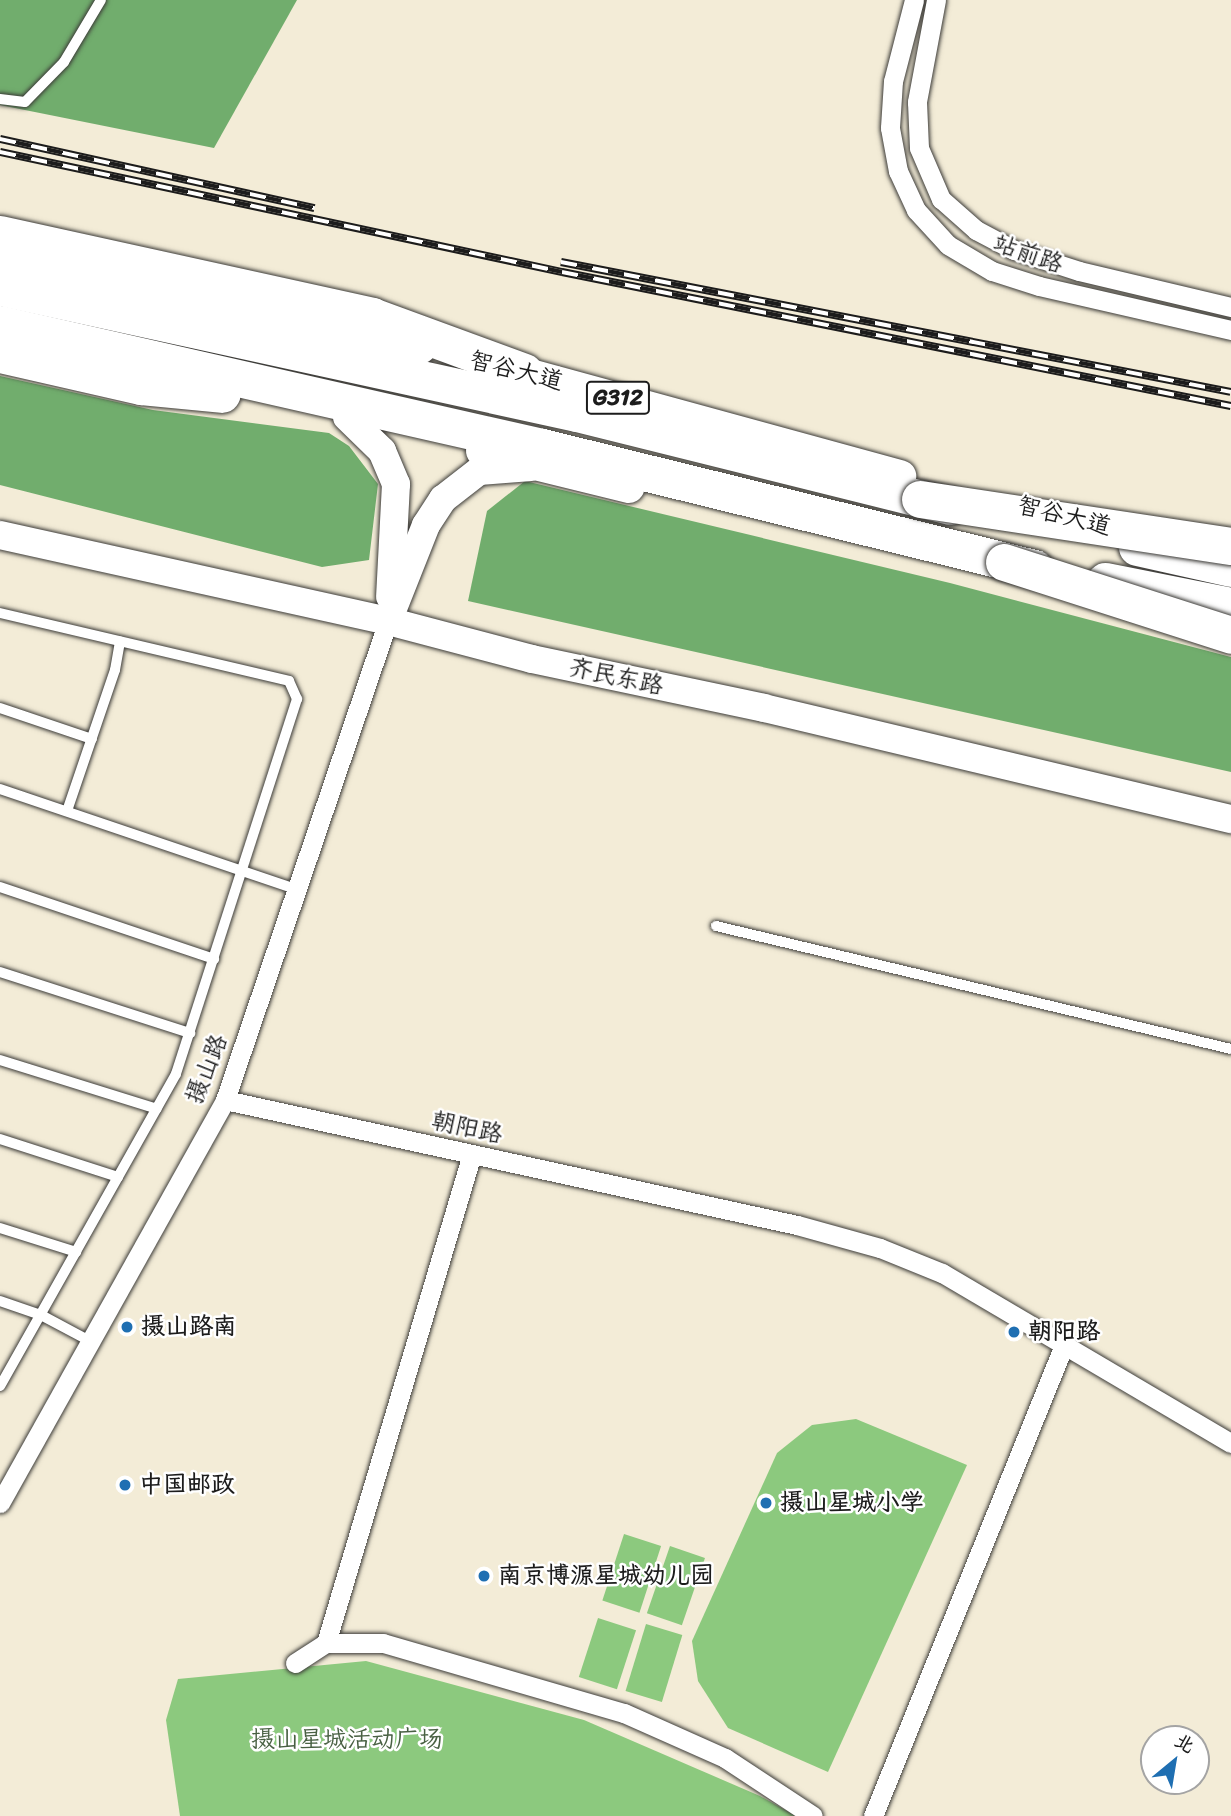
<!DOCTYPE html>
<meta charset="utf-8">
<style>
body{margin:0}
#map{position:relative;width:1231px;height:1816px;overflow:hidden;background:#f3ecd7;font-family:Sriracha,"LXGW WenKai TC",sans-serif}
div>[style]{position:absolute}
.green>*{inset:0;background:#8cc97e;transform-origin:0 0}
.forest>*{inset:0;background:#71ad6d}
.roads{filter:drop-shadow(0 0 2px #3c3b38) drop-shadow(0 0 2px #3c3b38)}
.lane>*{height:10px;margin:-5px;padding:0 5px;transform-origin:5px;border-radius:5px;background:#fff}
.street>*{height:19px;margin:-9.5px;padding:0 9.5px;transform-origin:9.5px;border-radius:9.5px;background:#fff}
.secondary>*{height:28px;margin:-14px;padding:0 14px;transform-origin:14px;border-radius:14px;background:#fff}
.primary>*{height:32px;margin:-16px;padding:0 16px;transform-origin:16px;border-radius:16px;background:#fff}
.highway>*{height:37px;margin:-18.5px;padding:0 18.5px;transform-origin:18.5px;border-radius:18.5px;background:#fff}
.rail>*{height:8px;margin-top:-4px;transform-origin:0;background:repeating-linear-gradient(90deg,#fff 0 16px,#1c1c1c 0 32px);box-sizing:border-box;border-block:2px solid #1c1c1c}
.bridges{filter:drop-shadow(0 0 2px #3c3b38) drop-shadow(0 0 2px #3c3b38)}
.highway-bridge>*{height:37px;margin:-18.5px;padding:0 18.5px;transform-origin:18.5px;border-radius:18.5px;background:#fff}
.dots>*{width:19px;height:19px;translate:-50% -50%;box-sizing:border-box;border:4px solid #fff;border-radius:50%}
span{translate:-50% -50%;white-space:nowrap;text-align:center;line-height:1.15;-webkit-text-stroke:5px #fff;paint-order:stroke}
.shield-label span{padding:2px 5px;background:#fff;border:2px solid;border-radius:5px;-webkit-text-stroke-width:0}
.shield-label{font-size:23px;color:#1c1c1c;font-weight:700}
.street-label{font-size:24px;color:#1c1c1c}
.poi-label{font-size:24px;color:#1c1c1c;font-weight:700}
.left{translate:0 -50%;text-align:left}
.park-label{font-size:24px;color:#496143}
.north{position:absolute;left:1140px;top:1725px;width:70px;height:70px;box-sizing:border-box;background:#fff;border:2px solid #a4a4a4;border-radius:50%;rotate:30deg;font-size:19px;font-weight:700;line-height:28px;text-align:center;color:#1c1c1c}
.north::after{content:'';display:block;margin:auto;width:24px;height:32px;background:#1f6fb2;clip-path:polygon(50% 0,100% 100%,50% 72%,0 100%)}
</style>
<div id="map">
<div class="green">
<i style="clip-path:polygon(856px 1419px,967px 1465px,828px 1772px,728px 1728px,698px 1681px,692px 1641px,777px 1453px,812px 1425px)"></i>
<i style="left:624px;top:1534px;width:39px;height:70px;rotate:18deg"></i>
<i style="left:670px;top:1546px;width:37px;height:71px;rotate:19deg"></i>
<i style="left:598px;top:1618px;width:40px;height:62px;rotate:18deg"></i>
<i style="left:646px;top:1624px;width:38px;height:70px;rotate:17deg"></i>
<i style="clip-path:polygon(366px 1661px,584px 1720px,760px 1796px,796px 1816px,180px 1816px,166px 1720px,178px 1679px)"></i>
</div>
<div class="forest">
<i style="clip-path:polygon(0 0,297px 0,214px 148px,0 105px)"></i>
<i style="clip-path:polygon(0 376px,153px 410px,329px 433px,349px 446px,378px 484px,369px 560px,322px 567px,0 485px)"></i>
<i style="clip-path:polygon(525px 481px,950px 583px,1231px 657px,1231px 772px,468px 601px,487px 511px)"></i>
</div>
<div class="roads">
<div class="lane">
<i style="left:0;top:99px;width:25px;rotate:7deg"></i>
<i style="left:25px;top:102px;width:56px;rotate:-45.7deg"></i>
<i style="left:64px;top:62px;width:72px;rotate:-59.2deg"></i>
<i style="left:0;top:613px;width:297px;rotate:13.2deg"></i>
<i style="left:289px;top:681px;width:20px;rotate:66deg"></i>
<i style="left:297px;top:699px;width:394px;rotate:107.9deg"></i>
<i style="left:176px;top:1074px;width:358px;rotate:119.4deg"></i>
<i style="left:0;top:708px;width:97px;rotate:18.6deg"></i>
<i style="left:0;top:789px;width:312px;rotate:18.7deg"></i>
<i style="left:67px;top:811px;width:149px;rotate:-71.2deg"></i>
<i style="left:115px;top:670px;width:29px;rotate:-80deg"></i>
<i style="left:0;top:887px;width:226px;rotate:18.6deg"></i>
<i style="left:716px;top:926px;width:529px;rotate:13.43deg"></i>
<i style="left:0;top:972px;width:200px;rotate:17.8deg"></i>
<i style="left:0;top:1060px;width:164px;rotate:17.3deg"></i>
<i style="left:0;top:1139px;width:124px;rotate:17.9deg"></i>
<i style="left:0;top:1228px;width:80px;rotate:17.5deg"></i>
<i style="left:0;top:1301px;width:43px;rotate:18.9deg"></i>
<i style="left:41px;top:1315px;width:55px;rotate:28deg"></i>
</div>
<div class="street">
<i style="left:914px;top:0;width:84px;rotate:104.5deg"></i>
<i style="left:893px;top:81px;width:47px;rotate:93.7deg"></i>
<i style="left:890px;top:128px;width:44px;rotate:79.5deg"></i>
<i style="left:898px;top:171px;width:43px;rotate:65.2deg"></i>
<i style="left:916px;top:210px;width:47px;rotate:47.6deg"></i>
<i style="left:948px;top:245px;width:51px;rotate:30.6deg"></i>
<i style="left:992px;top:271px;width:49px;rotate:17.7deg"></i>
<i style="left:1039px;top:286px;width:197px;rotate:12.9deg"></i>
<i style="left:936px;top:0;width:104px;rotate:100.6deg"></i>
<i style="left:917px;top:102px;width:46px;rotate:87.5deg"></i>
<i style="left:919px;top:148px;width:56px;rotate:66.7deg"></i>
<i style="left:941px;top:199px;width:47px;rotate:41.5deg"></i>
<i style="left:976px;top:230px;width:43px;rotate:27.8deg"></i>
<i style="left:1014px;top:250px;width:68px;rotate:17.9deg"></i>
<i style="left:1079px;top:271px;width:156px;rotate:13.3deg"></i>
<i style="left:225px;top:1100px;width:585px;rotate:12.33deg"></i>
<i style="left:797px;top:1225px;width:86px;rotate:15.5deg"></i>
<i style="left:880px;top:1248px;width:67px;rotate:22deg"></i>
<i style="left:942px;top:1273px;width:335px;rotate:30.5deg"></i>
<i style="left:0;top:1503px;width:462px;rotate:-60.8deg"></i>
<i style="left:225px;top:1100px;width:506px;rotate:-71.21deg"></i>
<i style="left:326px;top:1643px;width:510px;rotate:-73.38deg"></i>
<i style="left:295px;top:1663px;width:37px;rotate:-33deg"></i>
<i style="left:326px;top:1643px;width:57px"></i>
<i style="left:383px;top:1643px;width:251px;rotate:16.2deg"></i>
<i style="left:624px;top:1713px;width:111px;rotate:24deg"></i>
<i style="left:725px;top:1758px;width:105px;rotate:33.4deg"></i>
<i style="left:873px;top:1816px;width:508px;rotate:-67.93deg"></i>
</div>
<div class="secondary">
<i style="left:347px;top:417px;width:49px;rotate:44.2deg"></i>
<i style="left:382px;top:451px;width:36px;rotate:67deg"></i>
<i style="left:396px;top:484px;width:113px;rotate:93deg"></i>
<i style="left:0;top:535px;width:397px;rotate:12.5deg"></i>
<i style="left:388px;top:621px;width:149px;rotate:14.8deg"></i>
<i style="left:532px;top:659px;width:237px;rotate:11.9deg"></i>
<i style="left:764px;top:708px;width:480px;rotate:13.4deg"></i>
<i style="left:388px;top:621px;width:103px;rotate:-68.4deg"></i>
<i style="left:426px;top:525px;width:31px;rotate:-57deg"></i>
<i style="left:443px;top:499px;width:46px;rotate:-37.9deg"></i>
<i style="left:479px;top:471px;width:52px;rotate:-4.4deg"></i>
</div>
<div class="primary">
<i style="left:0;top:257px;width:430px;rotate:12.2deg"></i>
<i style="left:501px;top:367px;width:414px;rotate:15.3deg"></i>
<i style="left:482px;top:451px;width:151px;rotate:13.8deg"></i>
</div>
<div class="highway">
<i style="left:0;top:234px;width:381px;rotate:12.4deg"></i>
<i style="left:372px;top:316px;width:162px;rotate:20.2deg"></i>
<i style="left:0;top:287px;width:591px;rotate:12.32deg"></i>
<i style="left:577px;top:413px;width:384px;rotate:14deg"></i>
<i style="left:0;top:324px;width:556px;rotate:12.79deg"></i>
<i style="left:542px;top:447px;width:507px;rotate:13.82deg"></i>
<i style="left:0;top:354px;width:145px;rotate:12.8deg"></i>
<i style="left:141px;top:386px;width:81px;rotate:5.6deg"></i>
<i style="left:1137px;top:547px;width:96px;rotate:12.6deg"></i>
<i style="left:1105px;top:581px;width:128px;rotate:11.2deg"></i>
</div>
</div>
<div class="rail">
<i style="left:0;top:139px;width:322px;rotate:12.4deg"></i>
<i style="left:0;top:152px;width:575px;rotate:12.05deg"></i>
<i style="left:562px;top:272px;width:682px;rotate:11.33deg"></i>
<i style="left:561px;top:262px;width:682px;rotate:10.98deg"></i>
</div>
<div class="bridges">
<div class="highway-bridge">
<i style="left:920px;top:499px;width:315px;rotate:8.6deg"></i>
<i style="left:1004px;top:562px;width:238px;rotate:17.8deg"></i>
</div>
</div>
<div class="dots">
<i style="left:127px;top:1327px;background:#1f6fb2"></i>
<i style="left:1014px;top:1332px;background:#1f6fb2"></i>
<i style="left:125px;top:1485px;background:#1f6fb2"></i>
<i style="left:766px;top:1503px;background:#1f6fb2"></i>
<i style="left:484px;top:1576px;background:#1f6fb2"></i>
</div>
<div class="shield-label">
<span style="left:618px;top:398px">G312</span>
</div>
<div class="street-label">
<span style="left:1028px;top:254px;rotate:19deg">站前路</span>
<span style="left:516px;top:371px;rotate:14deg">智谷大道</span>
<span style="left:1064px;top:516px;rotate:14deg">智谷大道</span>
<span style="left:616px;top:677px;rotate:12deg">齐民东路</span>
<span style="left:207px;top:1069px;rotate:-68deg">摄山路</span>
<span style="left:467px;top:1128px;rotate:12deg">朝阳路</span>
</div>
<div class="poi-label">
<span class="left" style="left:141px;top:1327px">摄山路南</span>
<span class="left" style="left:1028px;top:1332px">朝阳路</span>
<span class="left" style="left:139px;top:1485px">中国邮政</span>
<span class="left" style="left:780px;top:1503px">摄山星城小学</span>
<span class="left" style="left:498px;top:1576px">南京博源星城幼儿园</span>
</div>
<div class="park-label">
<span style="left:347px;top:1740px">摄山星城活动广场</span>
</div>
<div class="north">北</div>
</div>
